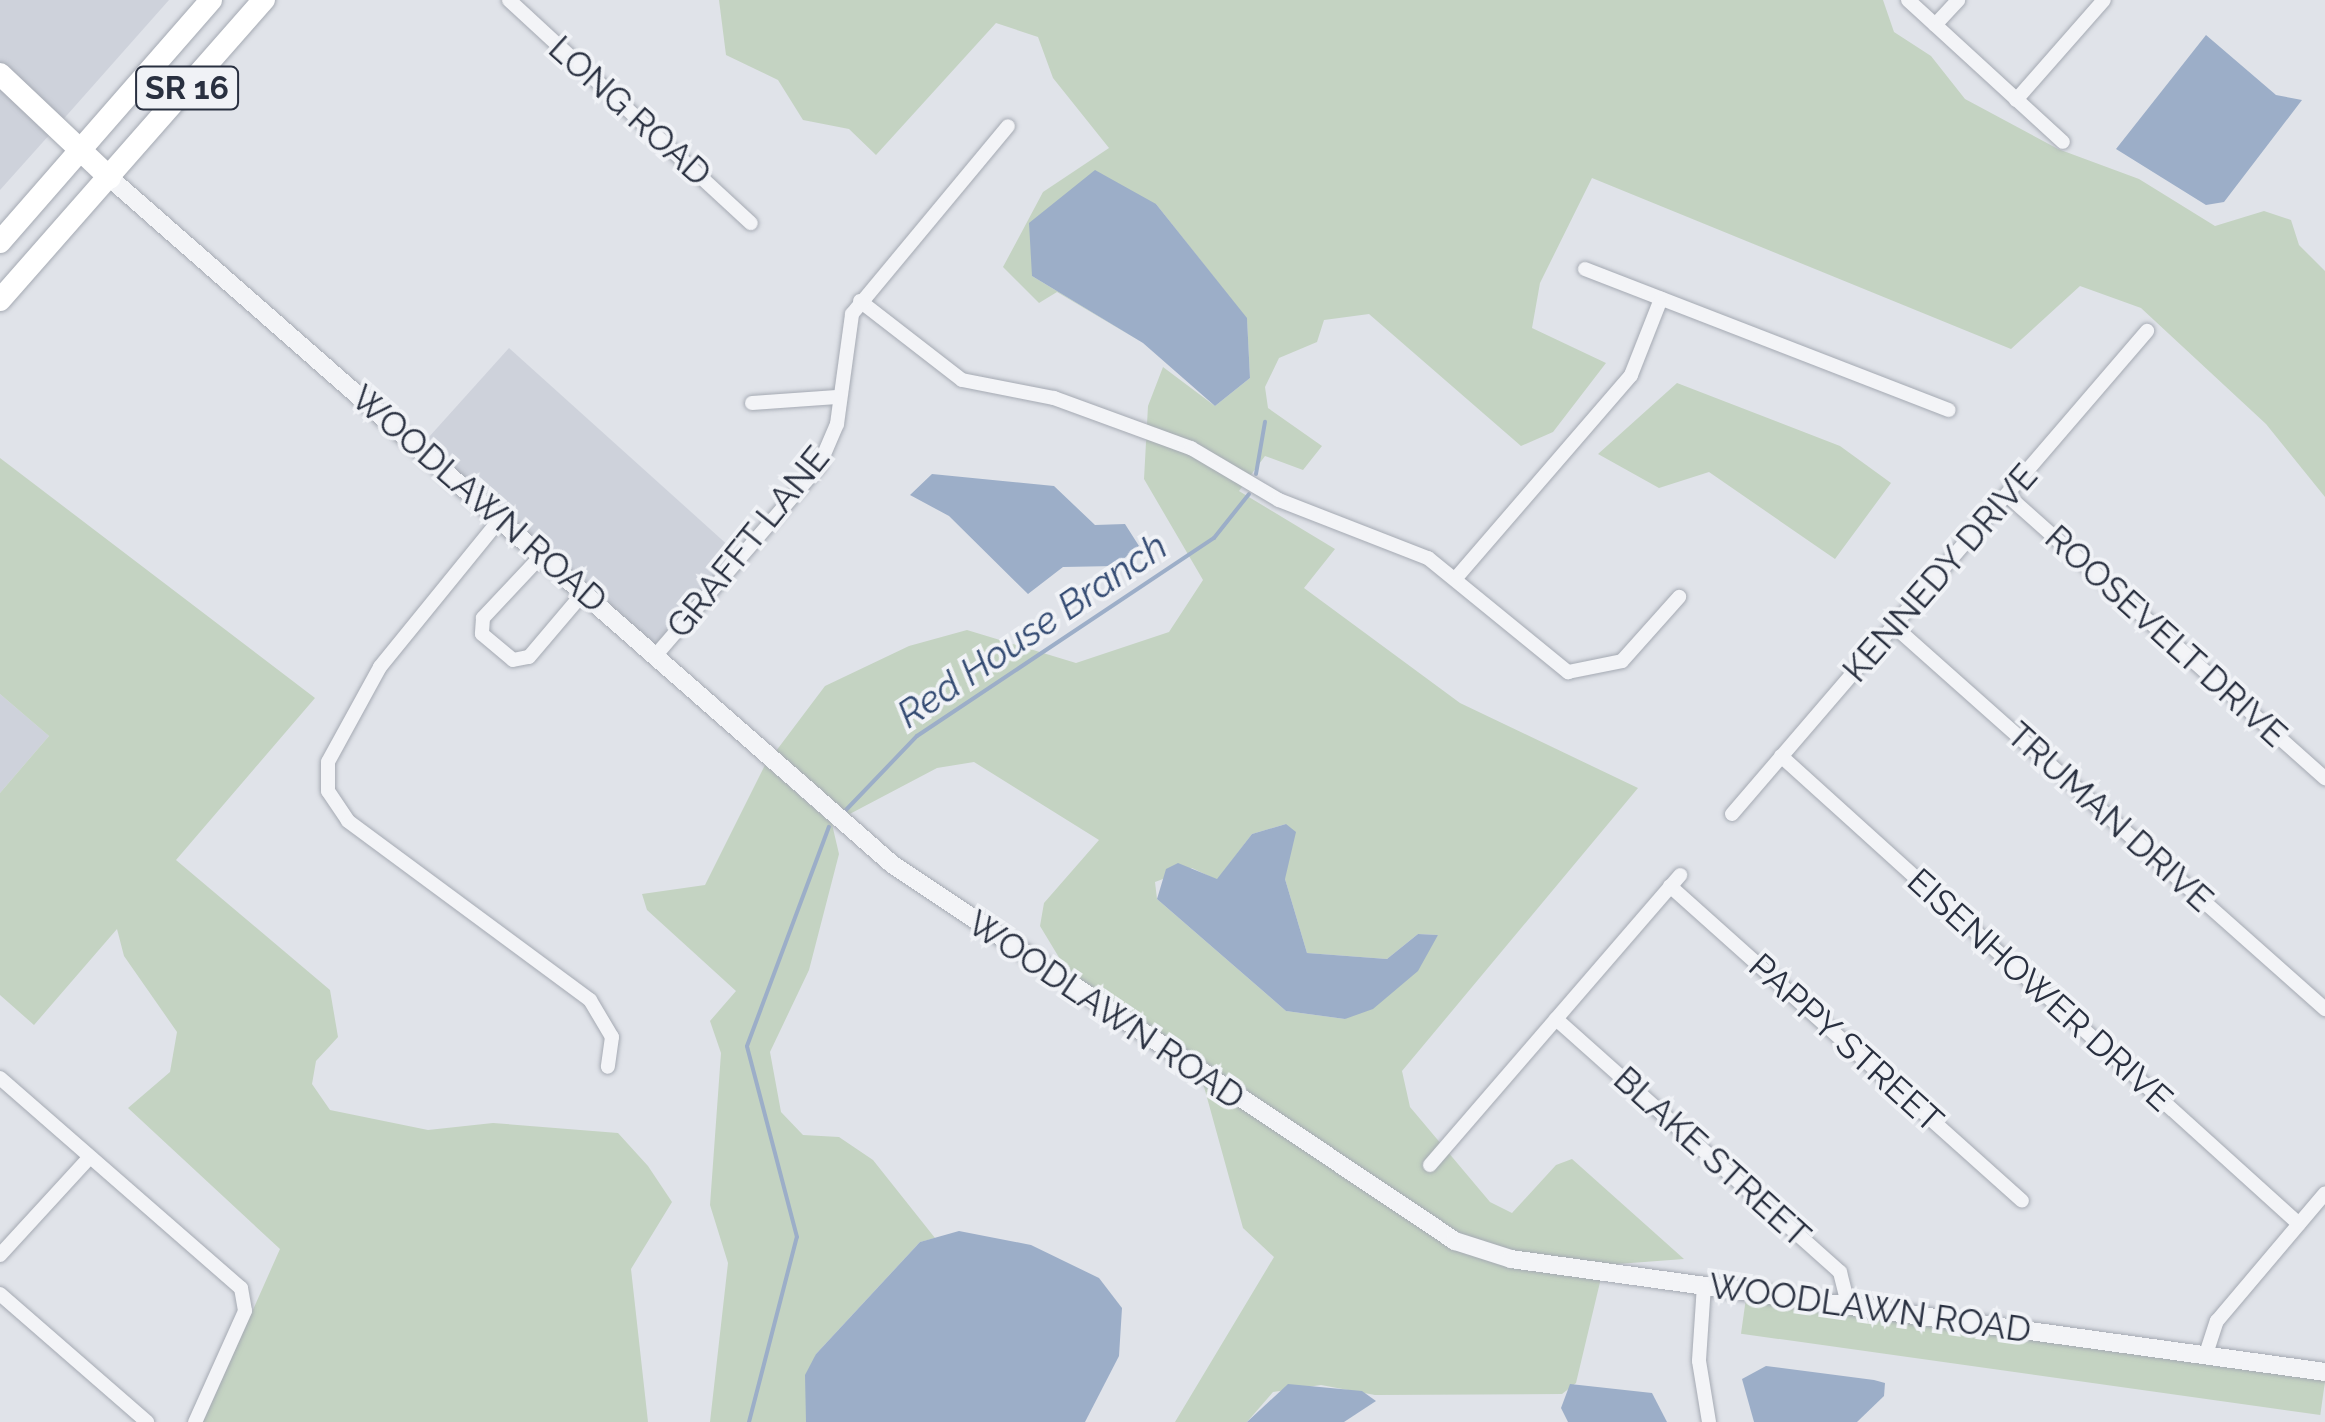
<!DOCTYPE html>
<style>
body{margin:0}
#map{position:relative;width:2325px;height:1422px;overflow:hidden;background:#e0e3e9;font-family:Raleway,sans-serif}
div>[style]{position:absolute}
.built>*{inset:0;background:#ced2db;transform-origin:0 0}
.green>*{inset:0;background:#c4d3c2;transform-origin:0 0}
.water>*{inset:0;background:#9caec8}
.stream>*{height:4px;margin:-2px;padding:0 2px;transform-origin:2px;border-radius:2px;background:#9caec8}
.roads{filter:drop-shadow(0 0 2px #a5aab3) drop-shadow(0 0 2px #a5aab3)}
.minor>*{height:14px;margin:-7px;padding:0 7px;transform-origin:7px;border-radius:7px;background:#f3f4f7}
.tertiary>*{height:18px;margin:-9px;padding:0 9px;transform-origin:9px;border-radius:9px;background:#f3f4f7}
.primary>*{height:22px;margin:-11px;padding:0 11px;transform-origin:11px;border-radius:11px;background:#fff}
.trunk>*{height:22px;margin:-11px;padding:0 11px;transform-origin:11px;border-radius:11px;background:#fff}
span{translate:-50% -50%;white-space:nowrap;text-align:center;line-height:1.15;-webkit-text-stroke:8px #f0f2f6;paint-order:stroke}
.shield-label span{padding:2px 8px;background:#f0f2f6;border:2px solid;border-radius:8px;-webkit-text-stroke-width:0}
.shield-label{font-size:32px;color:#293040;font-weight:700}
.street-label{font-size:35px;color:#293040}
.water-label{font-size:38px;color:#344b73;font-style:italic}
</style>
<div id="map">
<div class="built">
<i style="clip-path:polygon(0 0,169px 0,60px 123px,0 64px)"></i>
<i style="clip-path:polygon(0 83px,51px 133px,0 190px)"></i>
<i style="left:509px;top:348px;width:307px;height:127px;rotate:42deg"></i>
<i style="clip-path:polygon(0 694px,49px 736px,0 793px)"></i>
</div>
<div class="green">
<i style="clip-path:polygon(evenodd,719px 0,1883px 0,1894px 32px,1931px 56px,1965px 99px,2058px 149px,2139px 179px,2215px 226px,2264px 211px,2291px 220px,2299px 245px,2325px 271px,2325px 497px,2266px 424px,2141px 308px,2080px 286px,2011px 349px,1592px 178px,1540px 283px,1532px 328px,1606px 363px,1553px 432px,1521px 446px,1369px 314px,1324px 320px,1317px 342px,1279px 358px,1265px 387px,1268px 408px,1322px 446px,1303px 470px,1265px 456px,1239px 491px,1335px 549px,1304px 588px,1460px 703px,1638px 788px,1402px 1071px,1410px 1107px,1490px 1202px,1512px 1213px,1556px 1165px,1572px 1159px,1684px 1259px,1604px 1265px,1512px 1253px,1458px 1235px,1072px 979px,1040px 926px,1044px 903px,1099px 840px,974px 762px,937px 768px,844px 817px,773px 755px,825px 686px,909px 646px,967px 630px,1076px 663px,1169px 632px,1203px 580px,1144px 479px,1148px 406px,1163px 367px,1215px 406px,1250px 378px,1247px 319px,1156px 204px,1032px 276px,1143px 343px,1057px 292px,1039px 303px,1003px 267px,1043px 192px,1109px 148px,1053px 78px,1038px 37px,996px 23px,876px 155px,849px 129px,803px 120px,778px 80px,726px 55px,719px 0,1286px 824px,1285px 879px,1307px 953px,1387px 959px,1418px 934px,1438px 935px,1345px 1019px,1286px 1011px,1157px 899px,1155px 882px,1192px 868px,1217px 880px,1252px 834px,1286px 824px)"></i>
<i style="clip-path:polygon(1677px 383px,1840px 446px,1891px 483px,1835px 559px,1709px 472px,1659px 488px,1598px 454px)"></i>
<i style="clip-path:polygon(0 458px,315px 698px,176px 860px,330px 990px,338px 1037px,316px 1061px,312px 1084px,330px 1110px,428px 1130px,493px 1123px,618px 1133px,648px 1166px,672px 1202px,631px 1269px,648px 1422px,203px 1422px,280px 1249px,128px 1108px,170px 1072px,177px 1032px,124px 956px,117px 929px,34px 1025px,0 995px,0 793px,49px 736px,0 694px)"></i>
<i style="clip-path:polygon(765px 765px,832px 824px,839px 854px,809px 970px,770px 1052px,781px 1112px,803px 1135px,839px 1137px,873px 1160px,935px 1238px,920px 1242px,816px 1354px,806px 1422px,710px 1422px,728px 1263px,710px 1205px,721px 1053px,710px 1021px,736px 991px,647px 910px,642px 894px,705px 885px)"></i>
<i style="clip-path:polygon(1203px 1083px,1453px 1247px,1601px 1278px,1576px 1383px,1562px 1394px,1375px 1395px,1321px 1385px,1273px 1392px,1247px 1422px,1175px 1422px,1274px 1257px,1243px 1228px)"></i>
<i style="left:1746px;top:1298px;width:585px;height:36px;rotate:8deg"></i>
</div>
<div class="water">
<i style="clip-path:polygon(2206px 35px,2276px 95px,2302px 100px,2224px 202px,2206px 205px,2116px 149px)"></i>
<i style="clip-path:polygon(1095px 170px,1156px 204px,1247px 318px,1250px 378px,1215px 406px,1143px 343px,1032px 276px,1029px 223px)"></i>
<i style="clip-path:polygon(932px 474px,1054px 486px,1095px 525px,1125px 524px,1139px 546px,1115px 566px,1063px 567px,1028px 594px,949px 516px,910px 495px)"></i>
<i style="clip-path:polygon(1286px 824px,1296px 832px,1285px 879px,1307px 953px,1387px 959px,1418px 934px,1438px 935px,1418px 971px,1373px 1009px,1345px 1019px,1286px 1011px,1157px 899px,1166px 869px,1178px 863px,1217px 879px,1252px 834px)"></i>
<i style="clip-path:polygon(959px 1231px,1031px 1245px,1099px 1278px,1122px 1308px,1119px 1356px,1085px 1422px,806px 1422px,805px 1375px,816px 1354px,920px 1242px)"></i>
<i style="clip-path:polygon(1766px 1366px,1874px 1380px,1885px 1383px,1884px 1396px,1857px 1422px,1754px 1422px,1742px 1379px)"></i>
<i style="clip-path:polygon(1288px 1384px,1362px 1391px,1376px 1401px,1344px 1422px,1247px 1422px)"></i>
<i style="clip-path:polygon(1570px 1384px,1652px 1393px,1667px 1422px,1568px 1422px,1561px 1408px)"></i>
</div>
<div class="stream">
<i style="left:1256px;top:474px;width:53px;rotate:-80.2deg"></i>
<i style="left:845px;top:811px;width:104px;rotate:-46.2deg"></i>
<i style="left:917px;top:736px;width:357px;rotate:-33.7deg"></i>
<i style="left:1214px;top:538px;width:56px;rotate:-51.5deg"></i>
<i style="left:749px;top:1422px;width:191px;rotate:-75.5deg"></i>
<i style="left:797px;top:1237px;width:197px;rotate:-104.7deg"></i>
<i style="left:747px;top:1046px;width:234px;rotate:-69.5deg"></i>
</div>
<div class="roads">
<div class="minor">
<i style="left:509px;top:0;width:329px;rotate:42.7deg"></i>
<i style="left:1908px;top:0;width:210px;rotate:42.5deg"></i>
<i style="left:1935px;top:25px;width:34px;rotate:-47deg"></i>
<i style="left:2016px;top:100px;width:133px;rotate:-48.7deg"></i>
<i style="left:1585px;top:269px;width:390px;rotate:21.2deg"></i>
<i style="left:860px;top:301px;width:129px;rotate:37.8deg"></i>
<i style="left:962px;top:380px;width:94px;rotate:11.1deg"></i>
<i style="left:1054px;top:398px;width:146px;rotate:20.1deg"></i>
<i style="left:1191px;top:448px;width:102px;rotate:30.6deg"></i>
<i style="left:1279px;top:500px;width:160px;rotate:21.3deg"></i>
<i style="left:1428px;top:558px;width:181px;rotate:39.2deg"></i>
<i style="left:1568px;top:672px;width:55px;rotate:-11.5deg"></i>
<i style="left:1622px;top:661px;width:86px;rotate:-48.3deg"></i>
<i style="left:752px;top:403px;width:85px;rotate:-4deg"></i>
<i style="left:2007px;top:495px;width:426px;rotate:41.7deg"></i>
<i style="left:501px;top:518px;width:192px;rotate:129.1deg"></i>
<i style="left:380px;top:667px;width:108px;rotate:118.7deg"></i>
<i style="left:328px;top:762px;width:29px;rotate:90deg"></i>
<i style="left:328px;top:791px;width:36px;rotate:56deg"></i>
<i style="left:348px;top:821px;width:301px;rotate:36.5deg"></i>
<i style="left:590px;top:1000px;width:43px;rotate:59.3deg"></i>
<i style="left:612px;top:1037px;width:30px;rotate:98deg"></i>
<i style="left:543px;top:554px;width:88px;rotate:133.2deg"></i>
<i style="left:483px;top:618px;width:16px;rotate:94deg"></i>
<i style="left:482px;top:634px;width:40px;rotate:40deg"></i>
<i style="left:513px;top:660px;width:16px;rotate:-11deg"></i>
<i style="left:529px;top:657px;width:87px;rotate:-49.7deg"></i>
<i style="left:1456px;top:578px;width:268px;rotate:-49.2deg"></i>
<i style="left:1631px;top:375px;width:82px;rotate:-68.5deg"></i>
<i style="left:1894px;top:626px;width:577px;rotate:41.63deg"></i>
<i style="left:656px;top:655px;width:250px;rotate:-49.2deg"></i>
<i style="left:819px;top:466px;width:46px;rotate:-66.8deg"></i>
<i style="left:837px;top:424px;width:111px;rotate:-82.2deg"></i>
<i style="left:852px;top:314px;width:244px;rotate:-50.3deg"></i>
<i style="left:1781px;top:756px;width:698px;rotate:42.1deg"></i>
<i style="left:1732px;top:814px;width:637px;rotate:-49.33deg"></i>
<i style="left:1670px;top:886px;width:472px;rotate:41.8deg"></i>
<i style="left:1556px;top:1019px;width:380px;rotate:41.7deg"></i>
<i style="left:1840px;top:1272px;width:33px;rotate:76deg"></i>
<i style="left:0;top:1078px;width:320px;rotate:41.1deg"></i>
<i style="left:241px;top:1288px;width:23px;rotate:80deg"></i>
<i style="left:245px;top:1311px;width:122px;rotate:114.2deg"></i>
<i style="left:1430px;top:1165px;width:383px;rotate:-49.2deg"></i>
<i style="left:0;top:1255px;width:130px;rotate:-47.5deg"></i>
<i style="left:1704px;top:1285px;width:76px;rotate:93.8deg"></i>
<i style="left:1699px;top:1361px;width:62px;rotate:80.7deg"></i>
<i style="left:0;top:1294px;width:195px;rotate:41deg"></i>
<i style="left:2206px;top:1354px;width:35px;rotate:-72deg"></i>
<i style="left:2217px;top:1321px;width:167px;rotate:-49.8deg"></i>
</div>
<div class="tertiary">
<i style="left:110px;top:178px;width:1040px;rotate:41.26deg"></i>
<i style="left:892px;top:864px;width:678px;rotate:33.81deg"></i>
<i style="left:1455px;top:1241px;width:59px;rotate:17.8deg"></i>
<i style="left:1511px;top:1259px;width:822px;rotate:7.9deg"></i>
</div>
<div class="primary">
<i style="left:0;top:74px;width:151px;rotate:43.4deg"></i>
</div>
<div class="trunk">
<i style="left:0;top:242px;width:321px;rotate:-48.9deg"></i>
<i style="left:0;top:300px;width:400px;rotate:-48.7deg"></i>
</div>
</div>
<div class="shield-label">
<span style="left:187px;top:88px">SR 16</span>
</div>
<div class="street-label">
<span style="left:630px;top:111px;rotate:42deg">LONG ROAD</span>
<span style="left:479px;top:499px;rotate:41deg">WOODLAWN ROAD</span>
<span style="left:748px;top:542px;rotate:-51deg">GRAFFT LANE</span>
<span style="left:1940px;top:573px;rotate:-49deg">KENNEDY DRIVE</span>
<span style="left:2166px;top:636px;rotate:42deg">ROOSEVELT DRIVE</span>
<span style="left:2110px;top:817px;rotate:42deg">TRUMAN DRIVE</span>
<span style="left:2040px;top:990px;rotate:42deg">EISENHOWER DRIVE</span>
<span style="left:1106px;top:1010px;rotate:34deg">WOODLAWN ROAD</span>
<span style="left:1846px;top:1043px;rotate:42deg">PAPPY STREET</span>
<span style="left:1712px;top:1157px;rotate:42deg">BLAKE STREET</span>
<span style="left:1870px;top:1308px;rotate:8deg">WOODLAWN ROAD</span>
</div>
<div class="water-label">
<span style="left:1032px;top:630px;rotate:-34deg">Red House Branch</span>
</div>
</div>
